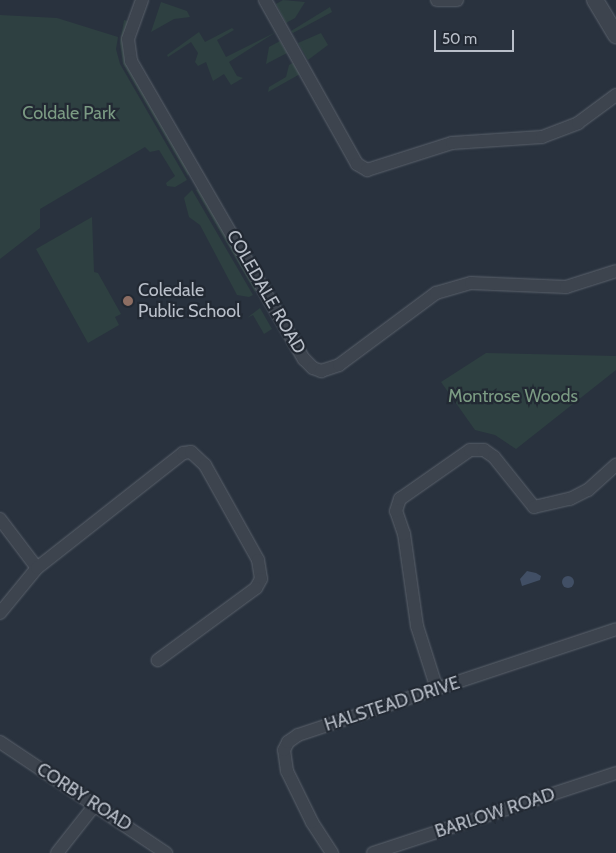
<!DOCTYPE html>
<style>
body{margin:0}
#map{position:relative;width:616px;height:853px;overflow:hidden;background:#29323e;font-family:Cabin,sans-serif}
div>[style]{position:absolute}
.green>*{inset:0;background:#2e4041}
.water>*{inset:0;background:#414f65}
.round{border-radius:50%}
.roads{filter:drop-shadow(0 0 1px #5b626c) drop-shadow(0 0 1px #5b626c)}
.minor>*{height:12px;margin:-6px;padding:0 6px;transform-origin:6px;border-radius:6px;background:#3d444e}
.tertiary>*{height:16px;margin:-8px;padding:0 8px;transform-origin:8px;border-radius:8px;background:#3d444e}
.dots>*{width:14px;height:14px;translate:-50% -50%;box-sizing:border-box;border:2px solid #222933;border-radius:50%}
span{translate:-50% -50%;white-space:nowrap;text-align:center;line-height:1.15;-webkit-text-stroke:4.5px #222933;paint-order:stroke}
.park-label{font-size:18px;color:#7b9b83}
.poi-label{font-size:18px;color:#b9bfc9}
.left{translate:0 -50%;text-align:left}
.street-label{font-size:18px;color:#b9bfc9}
.scale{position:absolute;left:434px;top:30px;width:80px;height:22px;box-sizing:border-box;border:2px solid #b9bfc9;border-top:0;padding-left:6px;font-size:15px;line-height:18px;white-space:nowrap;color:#b9bfc9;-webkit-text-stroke:4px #222933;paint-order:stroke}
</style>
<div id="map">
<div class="green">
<i style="clip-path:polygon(283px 0,305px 2px,295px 18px,286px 23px,276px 4px)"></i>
<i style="clip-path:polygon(161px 2px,187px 11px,190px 17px,174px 19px,151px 32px)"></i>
<i style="clip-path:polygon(330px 7px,332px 12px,293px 33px,291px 31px)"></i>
<i style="clip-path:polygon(0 15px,57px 18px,118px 37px,116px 49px,120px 64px,187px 180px,175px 187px,167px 186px,166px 183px,175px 176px,159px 150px,150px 152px,145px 147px,40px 209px,40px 228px,0 259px)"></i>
<i style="clip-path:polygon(124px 20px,128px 21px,124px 42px,189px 172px,188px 176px,123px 64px,120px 43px)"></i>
<i style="clip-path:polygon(232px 28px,234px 30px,217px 40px,226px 57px,276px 32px,229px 62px,237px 76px,243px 78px,231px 85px,224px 74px,213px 81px,206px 62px,198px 66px,195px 62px,198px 53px,191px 42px,168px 57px,167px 55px,199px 32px,205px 42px)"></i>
<i style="clip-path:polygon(321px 33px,328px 45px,308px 60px,298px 43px)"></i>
<i style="clip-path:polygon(280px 41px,287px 53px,266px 64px,269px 47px)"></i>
<i style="clip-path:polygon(293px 63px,300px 74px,268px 92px,269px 87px,286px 77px,289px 65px)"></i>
<i style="clip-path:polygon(198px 189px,257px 287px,255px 292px,196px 190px)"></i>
<i style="clip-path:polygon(192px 190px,253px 295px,249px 297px,237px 295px,200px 225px,189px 217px,184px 198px)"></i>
<i style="clip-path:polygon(92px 217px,94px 272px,98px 273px,121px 314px,115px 317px,119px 325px,88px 343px,36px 249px)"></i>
<i style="clip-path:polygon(260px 308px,272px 329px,264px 334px,253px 315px,247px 318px)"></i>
<i style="clip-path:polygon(486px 353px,616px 356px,616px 370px,516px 449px,495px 435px,475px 430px,441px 382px)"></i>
</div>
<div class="water">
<i style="clip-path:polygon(527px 571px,536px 573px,541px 576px,540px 580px,522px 586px,520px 579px)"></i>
<i class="round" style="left:562px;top:576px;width:12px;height:12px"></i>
</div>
<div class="roads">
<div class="minor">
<i style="left:142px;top:0;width:41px;rotate:109.7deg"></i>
<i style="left:128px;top:39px;width:22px;rotate:82deg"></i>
<i style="left:131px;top:61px;width:345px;rotate:59.9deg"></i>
<i style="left:304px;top:359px;width:13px;rotate:45deg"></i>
<i style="left:313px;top:368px;width:9px;rotate:21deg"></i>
<i style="left:321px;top:371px;width:19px;rotate:-18deg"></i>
<i style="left:339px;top:365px;width:121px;rotate:-36.6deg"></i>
<i style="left:436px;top:293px;width:36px;rotate:-16deg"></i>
<i style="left:471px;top:283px;width:95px;rotate:2.4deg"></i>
<i style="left:566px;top:287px;width:52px;rotate:-17.7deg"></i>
<i style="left:265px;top:0;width:188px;rotate:60.7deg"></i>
<i style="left:357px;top:164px;width:12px;rotate:31deg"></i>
<i style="left:367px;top:170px;width:89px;rotate:-17.6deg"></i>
<i style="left:452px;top:143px;width:90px;rotate:-3.8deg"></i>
<i style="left:542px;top:137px;width:39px;rotate:-21deg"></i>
<i style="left:578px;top:123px;width:47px;rotate:-36.4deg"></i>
<i style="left:437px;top:0;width:20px"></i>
<i style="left:0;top:519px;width:61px;rotate:52.9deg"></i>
<i style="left:0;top:613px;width:58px;rotate:-50.6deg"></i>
<i style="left:37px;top:568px;width:186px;rotate:-38.2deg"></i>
<i style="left:183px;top:453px;width:8px;rotate:-7deg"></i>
<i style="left:191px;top:452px;width:19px;rotate:43deg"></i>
<i style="left:205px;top:465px;width:109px;rotate:60.8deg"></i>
<i style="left:258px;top:560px;width:19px;rotate:81deg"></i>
<i style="left:261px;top:579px;width:10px;rotate:119deg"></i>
<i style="left:256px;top:588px;width:122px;rotate:143.7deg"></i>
<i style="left:437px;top:689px;width:66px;rotate:-107.6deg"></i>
<i style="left:417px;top:626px;width:93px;rotate:-98deg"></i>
<i style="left:404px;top:534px;width:24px;rotate:-109deg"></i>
<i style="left:396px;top:511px;width:13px;rotate:-72deg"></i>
<i style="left:400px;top:499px;width:85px;rotate:-35deg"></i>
<i style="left:470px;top:450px;width:14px"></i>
<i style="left:484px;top:450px;width:12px;rotate:35deg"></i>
<i style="left:494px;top:457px;width:64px;rotate:51.3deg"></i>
<i style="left:534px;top:507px;width:37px;rotate:-13deg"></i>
<i style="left:570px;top:499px;width:20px;rotate:-27deg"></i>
<i style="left:588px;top:490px;width:38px;rotate:-42deg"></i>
<i style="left:0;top:742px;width:200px;rotate:33.8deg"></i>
<i style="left:57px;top:853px;width:60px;rotate:-51.8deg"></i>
<i style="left:332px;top:853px;width:37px;rotate:-123deg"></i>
<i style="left:312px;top:822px;width:57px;rotate:-116.1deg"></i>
<i style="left:287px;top:771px;width:21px;rotate:-98deg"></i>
<i style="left:284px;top:750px;width:9px;rotate:-63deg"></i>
<i style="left:288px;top:742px;width:12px;rotate:-35deg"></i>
<i style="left:298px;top:735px;width:335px;rotate:-18.4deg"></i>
<i style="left:373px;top:853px;width:256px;rotate:-18.2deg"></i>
</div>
<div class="tertiary">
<i style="left:595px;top:0;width:41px;rotate:59deg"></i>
</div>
</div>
<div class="dots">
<i style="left:128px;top:301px;background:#8d6e63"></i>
</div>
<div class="park-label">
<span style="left:69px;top:113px">Coldale Park</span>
<span style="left:513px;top:396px">Montrose Woods</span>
</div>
<div class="poi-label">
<span class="left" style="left:138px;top:301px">Coledale<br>Public School</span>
</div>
<div class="street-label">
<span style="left:266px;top:292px;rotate:60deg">COLEDALE ROAD</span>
<span style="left:392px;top:704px;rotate:-18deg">HALSTEAD DRIVE</span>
<span style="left:84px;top:797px;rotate:33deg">CORBY ROAD</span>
<span style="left:495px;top:813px;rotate:-18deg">BARLOW ROAD</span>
</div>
<div class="scale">50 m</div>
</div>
